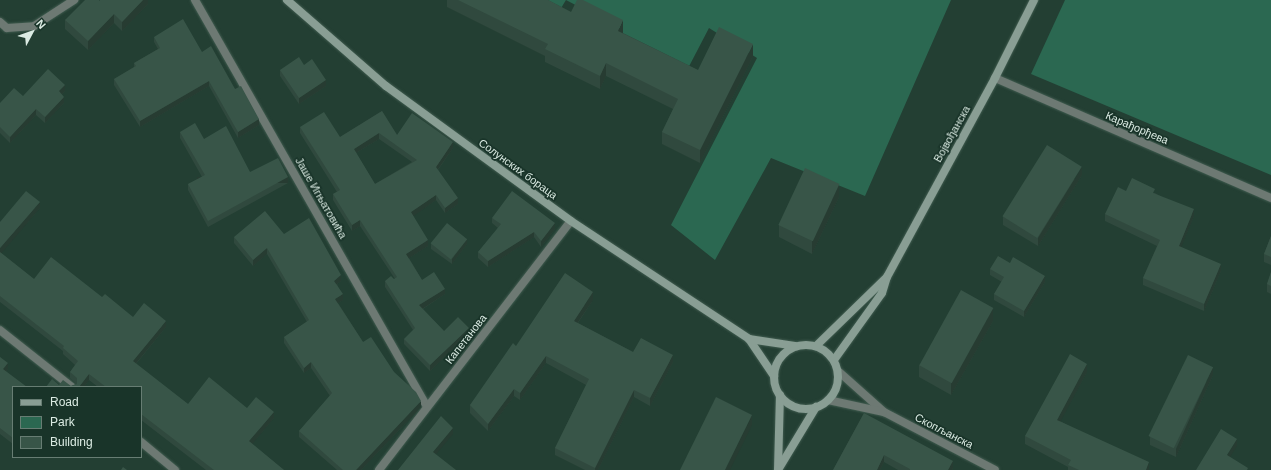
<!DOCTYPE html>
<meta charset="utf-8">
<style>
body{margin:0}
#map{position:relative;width:1271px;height:470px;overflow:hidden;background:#233f33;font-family:Helvetica,sans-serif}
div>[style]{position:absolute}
.green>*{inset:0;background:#2b6851}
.roads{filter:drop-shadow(0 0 1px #405b4f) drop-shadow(0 0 1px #405b4f)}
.street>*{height:8px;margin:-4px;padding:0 4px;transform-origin:4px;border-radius:4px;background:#6d7973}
.secondary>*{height:8px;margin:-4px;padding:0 4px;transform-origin:4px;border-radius:4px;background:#899e94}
.secondary>.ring{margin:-4px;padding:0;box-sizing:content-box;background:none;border:8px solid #899e94;border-radius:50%}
.wall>*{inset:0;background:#30493e}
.shaded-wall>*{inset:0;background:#273c32;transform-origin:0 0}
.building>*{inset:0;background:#385548;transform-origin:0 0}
span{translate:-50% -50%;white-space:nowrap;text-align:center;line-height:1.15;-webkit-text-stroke:3.5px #193429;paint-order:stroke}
.street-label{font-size:11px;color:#dbebe3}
.legend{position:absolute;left:12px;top:386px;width:130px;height:72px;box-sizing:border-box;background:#193429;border:1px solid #677d73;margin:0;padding:5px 7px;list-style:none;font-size:12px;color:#dbebe3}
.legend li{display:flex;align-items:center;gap:8px;height:20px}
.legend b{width:20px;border:1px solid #677d73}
.north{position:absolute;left:12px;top:12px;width:40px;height:40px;-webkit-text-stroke:3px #193429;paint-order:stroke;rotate:49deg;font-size:11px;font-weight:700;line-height:16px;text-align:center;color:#dbebe3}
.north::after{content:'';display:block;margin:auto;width:14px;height:18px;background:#dbebe3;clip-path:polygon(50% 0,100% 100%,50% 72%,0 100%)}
</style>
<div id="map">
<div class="green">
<i style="clip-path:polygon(521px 0,951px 0,865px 196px,771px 158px,715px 260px,671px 225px,757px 58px,709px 28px,684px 76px,620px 44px,623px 30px,566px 0,555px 18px)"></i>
<i style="clip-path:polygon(1065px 0,1271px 0,1271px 175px,1031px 74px)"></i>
</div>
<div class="roads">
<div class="street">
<i style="left:195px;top:0;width:468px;rotate:60.3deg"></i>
<i style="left:0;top:22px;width:9px;rotate:41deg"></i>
<i style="left:7px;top:28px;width:27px;rotate:-4deg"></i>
<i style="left:34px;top:26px;width:48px;rotate:-33deg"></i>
<i style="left:995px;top:78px;width:301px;rotate:23.5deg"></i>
<i style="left:0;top:330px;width:92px;rotate:38.4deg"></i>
<i style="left:838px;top:371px;width:62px;rotate:41.7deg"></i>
<i style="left:884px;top:412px;width:125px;rotate:27.6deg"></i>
<i style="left:828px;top:400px;width:56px;rotate:12.3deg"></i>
<i style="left:141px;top:442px;width:44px;rotate:39.5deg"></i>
<i style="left:379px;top:470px;width:314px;rotate:-52.4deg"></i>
</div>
<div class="secondary">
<i style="left:287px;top:0;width:131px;rotate:41deg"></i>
<i style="left:386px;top:86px;width:229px;rotate:36.1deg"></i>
<i style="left:571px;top:221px;width:214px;rotate:33.5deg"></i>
<i style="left:749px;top:339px;width:45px;rotate:56deg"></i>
<i style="left:749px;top:339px;width:48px;rotate:8.5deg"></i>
<i class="ring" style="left:774px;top:345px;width:56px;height:56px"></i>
<i style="left:816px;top:346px;width:96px;rotate:-44.2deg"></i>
<i style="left:834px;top:360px;width:82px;rotate:-54.4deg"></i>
<i style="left:882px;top:293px;width:17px;rotate:-73deg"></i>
<i style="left:887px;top:277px;width:226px;rotate:-61.5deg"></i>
<i style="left:995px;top:78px;width:87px;rotate:-63.4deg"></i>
<i style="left:778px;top:470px;width:75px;rotate:-88.5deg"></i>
<i style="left:778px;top:470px;width:74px;rotate:-58.9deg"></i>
</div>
</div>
<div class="wall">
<i style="clip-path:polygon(148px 0,148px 4px,122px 31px,114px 23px,88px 50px,65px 29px,65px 20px,100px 1px)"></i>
<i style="clip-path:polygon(447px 0,548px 0,571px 12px,623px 32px,623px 33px,698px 70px,753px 56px,700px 163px,662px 144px,662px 132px,673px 109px,606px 76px,600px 89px,545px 62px,545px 56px,447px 7px)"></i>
<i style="clip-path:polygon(154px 37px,202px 52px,235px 89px,259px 125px,238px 138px,209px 86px,140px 127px,114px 85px,114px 79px,134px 67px,134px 63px,158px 49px,154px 42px)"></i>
<i style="clip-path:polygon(304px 65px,326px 86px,299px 104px,280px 76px,280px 70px)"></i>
<i style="clip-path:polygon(65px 91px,62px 94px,64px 103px,45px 123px,36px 115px,10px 143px,0 133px,0 103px,23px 96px)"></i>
<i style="clip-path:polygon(evenodd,382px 111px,397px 135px,453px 148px,438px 170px,458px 204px,445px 213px,436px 200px,413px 216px,428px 246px,409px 258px,422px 280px,445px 294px,423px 309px,444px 331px,469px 334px,430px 371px,404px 344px,404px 339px,413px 330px,385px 287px,385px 281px,395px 279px,360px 226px,352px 231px,333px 200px,333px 194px,337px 192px,300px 133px,300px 127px,340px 137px,382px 111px,379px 139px,412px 162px,375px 184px,356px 153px,379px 139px)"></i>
<i style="clip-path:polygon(180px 132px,204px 139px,250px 172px,288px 183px,208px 227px,188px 190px,188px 184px,202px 177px,180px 138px)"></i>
<i style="clip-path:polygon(1082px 175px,1038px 246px,1003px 225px,1003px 216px)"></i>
<i style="clip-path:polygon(1126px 191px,1155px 193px,1194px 216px,1181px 247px,1221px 271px,1204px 311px,1143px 285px,1143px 278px,1157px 246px,1105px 221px,1105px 214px)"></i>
<i style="clip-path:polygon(839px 197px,812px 254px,779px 237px,779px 225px)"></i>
<i style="clip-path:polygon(40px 208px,1px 253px,34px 279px,102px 297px,133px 317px,166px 327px,136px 364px,188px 404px,247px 408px,274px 418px,252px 444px,284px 470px,206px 470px,141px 420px,141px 387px,98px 387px,89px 380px,84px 387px,46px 387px,59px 385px,71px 386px,76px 384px,70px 378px,70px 372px,75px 365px,63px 354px,63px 351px,0 302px,0 222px)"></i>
<i style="clip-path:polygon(492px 218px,555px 229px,541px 247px,534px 237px,488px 267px,478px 258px,478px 252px,498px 228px,492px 223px)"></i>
<i style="clip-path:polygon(284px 234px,341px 281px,337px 284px,343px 300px,338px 303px,363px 342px,394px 372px,421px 407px,361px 470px,337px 470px,299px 437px,299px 431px,330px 396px,311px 368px,304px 373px,284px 343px,284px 337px,307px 322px,267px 254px,253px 266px,234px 243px,234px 237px)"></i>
<i style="clip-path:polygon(1271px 236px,1271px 265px,1264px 262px,1264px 254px)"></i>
<i style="clip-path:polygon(431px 243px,467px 244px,452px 264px,431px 249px)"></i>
<i style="clip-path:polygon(1010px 263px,1045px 282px,1024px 317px,994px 300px,994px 294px,1002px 282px,990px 275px,990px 269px)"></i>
<i style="clip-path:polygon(1271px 272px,1271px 294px,1267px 292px,1267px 284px)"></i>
<i style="clip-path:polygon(593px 300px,578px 323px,633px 352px,673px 362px,650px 406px,634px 397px,598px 470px,585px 470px,555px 455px,555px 448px,586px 385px,546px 363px,520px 400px,514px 396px,488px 431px,470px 413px,470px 405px,516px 346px)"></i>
<i style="clip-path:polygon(993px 321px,951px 395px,919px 377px,919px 365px)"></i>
<i style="clip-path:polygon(0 357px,8px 369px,6px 371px,13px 387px,13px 444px,0 434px)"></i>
<i style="clip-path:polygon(1087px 372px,1060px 421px,1149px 470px,1068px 470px,1068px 467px,1025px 444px,1025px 436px)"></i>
<i style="clip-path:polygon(1213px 375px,1176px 457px,1150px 445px,1150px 437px)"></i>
<i style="clip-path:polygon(864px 413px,953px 468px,952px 470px,898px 470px,884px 462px,880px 470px,833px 470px)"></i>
</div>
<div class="shaded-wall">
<i style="clip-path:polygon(143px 0,148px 0,148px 4px,122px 31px,122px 22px)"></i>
<i style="clip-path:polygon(114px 14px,114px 23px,88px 50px,88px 41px)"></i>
<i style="clip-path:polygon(623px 20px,623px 32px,618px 43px,618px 31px)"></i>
<i style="clip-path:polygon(753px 44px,753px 56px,700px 163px,700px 150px)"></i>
<i style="clip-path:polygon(606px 63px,606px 76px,600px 89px,600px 76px)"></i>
<i style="clip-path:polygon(326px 80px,326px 86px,299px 104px,299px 98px)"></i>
<i style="clip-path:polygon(209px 81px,209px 86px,140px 127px,140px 121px)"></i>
<i style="clip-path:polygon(65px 85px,65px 91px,59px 97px,59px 91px)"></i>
<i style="clip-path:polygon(64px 97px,64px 103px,45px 123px,45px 117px)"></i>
<i style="clip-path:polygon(36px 109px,36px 115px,10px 143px,10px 137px)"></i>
<i style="clip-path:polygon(259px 119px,259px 125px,238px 138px,238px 132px)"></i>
<i style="clip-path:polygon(379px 133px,379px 139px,354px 154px,354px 149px)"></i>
<i style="clip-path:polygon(453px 142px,453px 148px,436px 172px,436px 167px)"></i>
<i style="clip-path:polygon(1082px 167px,1082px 175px,1038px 246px,1038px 238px)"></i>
<i style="left:288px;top:177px;width:6px;height:91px;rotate:90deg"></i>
<i style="clip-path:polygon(839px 184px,839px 197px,812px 254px,812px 241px)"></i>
<i style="clip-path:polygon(436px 195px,436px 200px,411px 218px,411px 212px)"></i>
<i style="clip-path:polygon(458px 198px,458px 204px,445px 213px,445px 208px)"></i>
<i style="clip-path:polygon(40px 202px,40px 208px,0 255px,0 248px)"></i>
<i style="clip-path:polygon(1194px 209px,1194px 216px,1179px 253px,1179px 246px)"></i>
<i style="clip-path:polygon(360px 220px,360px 226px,352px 231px,352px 225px)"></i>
<i style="clip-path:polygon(555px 223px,555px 229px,541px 247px,541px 241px)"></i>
<i style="clip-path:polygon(534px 232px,534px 237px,488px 267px,488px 261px)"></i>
<i style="clip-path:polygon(467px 239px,467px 244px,452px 264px,452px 259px)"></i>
<i style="clip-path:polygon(428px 240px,428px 246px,406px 260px,406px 254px)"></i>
<i style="clip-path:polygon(267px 248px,267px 254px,253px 266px,253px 260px)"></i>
<i style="clip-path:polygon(1221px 264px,1221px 271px,1204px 311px,1204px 304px)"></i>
<i style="clip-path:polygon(341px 275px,341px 281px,334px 286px,334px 281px)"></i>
<i style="clip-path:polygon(1045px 276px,1045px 282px,1024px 317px,1024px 311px)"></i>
<i style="clip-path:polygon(445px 289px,445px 294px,419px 311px,419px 305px)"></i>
<i style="clip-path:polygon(593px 292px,593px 300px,574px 328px,574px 321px)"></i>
<i style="clip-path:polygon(343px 294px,343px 300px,335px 305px,335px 299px)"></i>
<i style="clip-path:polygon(993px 308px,993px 321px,951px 395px,951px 382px)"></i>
<i style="clip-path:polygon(166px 321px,166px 327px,133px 367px,133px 361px)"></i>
<i style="clip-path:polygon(469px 328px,469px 334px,430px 371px,430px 365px)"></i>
<i style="clip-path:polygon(673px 355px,673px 362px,650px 406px,650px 398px)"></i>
<i style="clip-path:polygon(546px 356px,546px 363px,520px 400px,520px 393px)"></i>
<i style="clip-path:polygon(311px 362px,311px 368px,304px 373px,304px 368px)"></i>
<i style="clip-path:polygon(8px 363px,8px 369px,3px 375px,3px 369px)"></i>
<i style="clip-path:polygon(1087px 364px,1087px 372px,1057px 428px,1057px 420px)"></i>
<i style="clip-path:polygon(1213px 367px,1213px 375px,1176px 457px,1176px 449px)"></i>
<i style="clip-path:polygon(89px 374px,89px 380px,84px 387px,79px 387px)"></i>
<i style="clip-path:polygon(514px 389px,514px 396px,488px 431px,488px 424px)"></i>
<i style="clip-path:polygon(634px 390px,634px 397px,598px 470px,595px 470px,595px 468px)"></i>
<i style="clip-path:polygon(421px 401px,421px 407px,361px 470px,356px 470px)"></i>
<i style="clip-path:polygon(274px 412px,274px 418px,249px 448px,249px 441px)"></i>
<i style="clip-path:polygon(752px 415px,752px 425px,730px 470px,725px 470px)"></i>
<i style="clip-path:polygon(453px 428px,453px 434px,433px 458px,433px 452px)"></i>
<i style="clip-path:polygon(1237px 439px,1237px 446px,1227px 462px,1227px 455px)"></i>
<i style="clip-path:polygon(884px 455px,884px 462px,880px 470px,877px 470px)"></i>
<i style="clip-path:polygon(953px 461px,953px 468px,952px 470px,948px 470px)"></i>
<i style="clip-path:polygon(1149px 462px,1149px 470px,1146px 470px)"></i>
</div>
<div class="building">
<i style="clip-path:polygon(85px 0,99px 0,100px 1px,100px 0,143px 0,122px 22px,114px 14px,88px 41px,65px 20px)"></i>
<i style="clip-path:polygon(458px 0,548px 0,571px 12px,577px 0,583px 0,623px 20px,618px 31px,698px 70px,719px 27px,753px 44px,700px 150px,662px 132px,678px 99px,606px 63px,600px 76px,545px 49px,548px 44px)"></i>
<i style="clip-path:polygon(183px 19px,202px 52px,211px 46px,235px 89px,241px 86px,259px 119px,238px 132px,209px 81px,140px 121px,114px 79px,136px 66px,134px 63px,160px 48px,154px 37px)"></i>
<i style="clip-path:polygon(299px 57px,304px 65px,312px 59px,326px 80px,299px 98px,280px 70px)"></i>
<i style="clip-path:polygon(48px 69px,65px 85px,59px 91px,64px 97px,45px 117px,36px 109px,10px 137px,0 127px,0 103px,14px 88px,23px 96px)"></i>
<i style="clip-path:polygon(evenodd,382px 111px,397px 135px,412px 113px,453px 142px,436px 167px,458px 198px,445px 208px,436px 195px,411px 212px,428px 240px,406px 254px,422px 280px,434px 272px,445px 289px,419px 305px,444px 331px,458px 317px,469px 328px,430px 365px,404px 339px,415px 328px,385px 281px,391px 276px,394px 279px,397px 277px,360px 220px,352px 225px,333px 194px,340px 190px,300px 127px,324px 112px,340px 137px,382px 111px,379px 133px,417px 160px,375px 184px,354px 149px,379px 133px)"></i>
<i style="clip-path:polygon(195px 123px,204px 139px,226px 126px,250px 172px,278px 158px,288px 177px,208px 221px,188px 184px,205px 175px,180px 132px)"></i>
<i style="left:1047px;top:145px;width:41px;height:84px;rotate:32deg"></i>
<i style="left:805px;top:168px;width:38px;height:63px;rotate:25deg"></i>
<i style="clip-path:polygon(1132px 178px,1155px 189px,1153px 193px,1194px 209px,1179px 246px,1221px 264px,1204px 304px,1143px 278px,1160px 240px,1105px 214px,1118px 187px,1126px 191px)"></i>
<i style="clip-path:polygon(26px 191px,40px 202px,0 248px,0 222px)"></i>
<i style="clip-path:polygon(512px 191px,555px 223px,541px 241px,534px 232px,488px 261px,478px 252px,501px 224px,492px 218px)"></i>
<i style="clip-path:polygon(265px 211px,284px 234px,309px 218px,341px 275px,334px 281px,343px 294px,335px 299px,363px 342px,371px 337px,394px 372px,416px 392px,421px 401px,356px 470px,343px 470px,299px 431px,332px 393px,311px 362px,304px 368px,284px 337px,309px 320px,267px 248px,253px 260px,234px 237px)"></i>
<i style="left:447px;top:223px;width:26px;height:26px;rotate:39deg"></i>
<i style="clip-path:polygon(1271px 236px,1271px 257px,1264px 254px)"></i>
<i style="clip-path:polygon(0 252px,34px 279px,51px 257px,102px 297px,105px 294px,133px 317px,144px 303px,166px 321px,133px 361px,188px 404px,209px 377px,247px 408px,256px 397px,274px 412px,249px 441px,284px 470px,214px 470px,141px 414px,141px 387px,106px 387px,89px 374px,79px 387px,46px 387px,52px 379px,59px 385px,63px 380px,71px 386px,77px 384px,77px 378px,70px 372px,78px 361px,63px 348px,64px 346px,0 296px)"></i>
<i style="clip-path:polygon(998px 256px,1010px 263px,1013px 257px,1045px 276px,1024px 311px,994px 294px,1004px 277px,990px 269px)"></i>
<i style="clip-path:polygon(1271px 272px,1271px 286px,1267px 284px)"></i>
<i style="clip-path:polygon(565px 273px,593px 292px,574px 321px,633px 352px,641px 338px,673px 355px,650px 398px,634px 390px,595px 468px,555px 448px,589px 379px,546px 356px,520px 393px,514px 389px,488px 424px,470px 405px,513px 343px,516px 346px)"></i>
<i style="left:961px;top:290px;width:37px;height:86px;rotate:29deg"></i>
<i style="clip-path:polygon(1070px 354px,1087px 364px,1057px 420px,1149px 462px,1146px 470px,1079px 470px,1068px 465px,1071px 460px,1025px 436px)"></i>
<i style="left:1188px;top:355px;width:28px;height:90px;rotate:26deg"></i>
<i style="clip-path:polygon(0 357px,8px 363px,3px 369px,27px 387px,13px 387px,13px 438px,0 428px)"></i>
<i style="clip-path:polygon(716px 397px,752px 415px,725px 470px,680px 470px)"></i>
<i style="clip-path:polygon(864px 413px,953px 461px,948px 470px,910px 470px,910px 469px,884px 455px,877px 470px,833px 470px)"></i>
<i style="clip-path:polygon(441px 416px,453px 428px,433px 452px,456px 470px,398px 470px)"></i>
<i style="clip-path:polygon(1221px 429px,1237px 439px,1227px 455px,1248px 468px,1247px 470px,1196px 470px)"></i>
<i style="clip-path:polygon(123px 467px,127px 470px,121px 470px)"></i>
</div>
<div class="street-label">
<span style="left:1137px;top:128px;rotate:23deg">Карађорђева</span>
<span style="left:952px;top:134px;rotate:-61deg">Војвођанска</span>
<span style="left:518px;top:169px;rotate:36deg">Солунских бораца</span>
<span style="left:321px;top:198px;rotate:60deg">Јаше Игњатовића</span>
<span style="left:466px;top:339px;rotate:-52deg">Капетанова</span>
<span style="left:944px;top:431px;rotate:27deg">Скопљанска</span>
</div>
<ul class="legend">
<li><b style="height:5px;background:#899e94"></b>Road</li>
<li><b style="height:11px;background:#2b6851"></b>Park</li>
<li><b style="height:11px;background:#385548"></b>Building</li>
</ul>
<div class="north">N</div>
</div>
